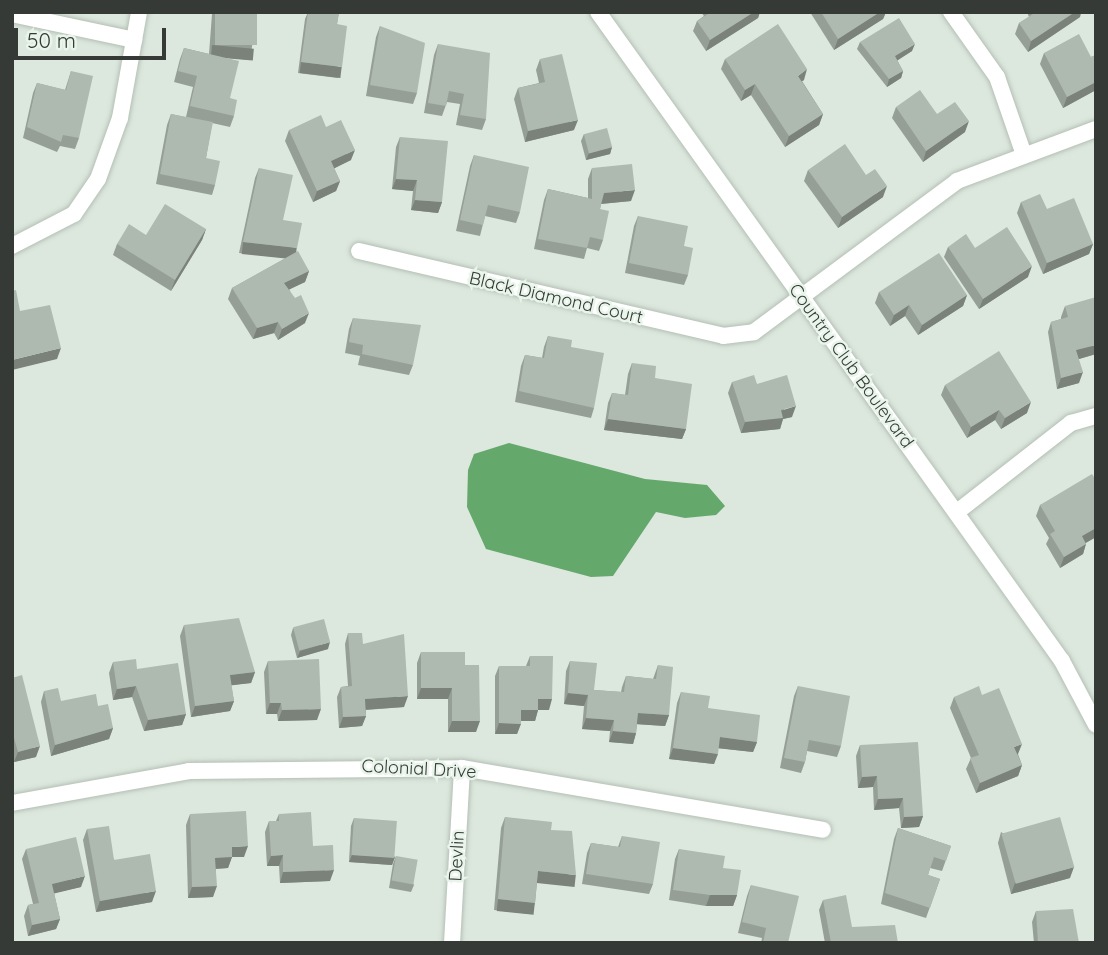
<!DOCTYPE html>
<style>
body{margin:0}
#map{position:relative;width:1108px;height:955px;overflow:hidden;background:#dce7dd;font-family:Quicksand,sans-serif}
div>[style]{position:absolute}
.water>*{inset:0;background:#64a86c}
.roads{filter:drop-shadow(0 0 2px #b4bfb5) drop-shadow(0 0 2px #b4bfb5)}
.street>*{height:16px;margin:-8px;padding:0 8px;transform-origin:8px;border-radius:8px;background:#fff}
.wall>*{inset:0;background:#969f96}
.shaded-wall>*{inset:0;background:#7a827a;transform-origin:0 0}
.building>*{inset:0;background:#aeb9af;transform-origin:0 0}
span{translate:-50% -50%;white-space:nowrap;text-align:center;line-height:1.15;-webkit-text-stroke:5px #e9f4ea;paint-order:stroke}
.street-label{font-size:18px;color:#353a36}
.frame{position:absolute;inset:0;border:14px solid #353a36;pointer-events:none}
.scale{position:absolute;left:14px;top:28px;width:152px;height:32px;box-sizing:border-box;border:4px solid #353a36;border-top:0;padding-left:9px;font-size:21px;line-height:24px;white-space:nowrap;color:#353a36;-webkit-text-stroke:5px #e9f4ea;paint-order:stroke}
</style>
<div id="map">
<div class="water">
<i style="clip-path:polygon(509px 443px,645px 479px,707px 485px,725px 506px,716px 515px,685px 518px,656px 512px,613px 576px,591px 577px,486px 549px,467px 507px,468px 470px,474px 454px)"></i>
</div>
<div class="roads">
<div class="street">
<i style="left:598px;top:12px;width:798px;rotate:54.44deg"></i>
<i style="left:1062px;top:661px;width:72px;rotate:62deg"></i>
<i style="left:951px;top:12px;width:80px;rotate:54.7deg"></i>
<i style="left:997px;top:77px;width:79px;rotate:70.9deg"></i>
<i style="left:12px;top:14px;width:125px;rotate:12deg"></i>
<i style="left:12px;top:246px;width:70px;rotate:-27.3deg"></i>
<i style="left:74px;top:214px;width:42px;rotate:-55.6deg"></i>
<i style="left:98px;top:179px;width:65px;rotate:-70.2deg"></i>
<i style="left:120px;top:118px;width:108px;rotate:-79.8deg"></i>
<i style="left:359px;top:251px;width:374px;rotate:13.1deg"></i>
<i style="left:723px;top:336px;width:31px;rotate:-7deg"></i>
<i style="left:754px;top:332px;width:253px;rotate:-36.6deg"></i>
<i style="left:957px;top:181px;width:148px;rotate:-20.5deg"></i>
<i style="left:957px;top:512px;width:145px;rotate:-38deg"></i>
<i style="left:1071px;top:423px;width:26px;rotate:-16deg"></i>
<i style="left:12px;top:803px;width:180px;rotate:-10.2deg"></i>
<i style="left:189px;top:771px;width:273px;rotate:-0.6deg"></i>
<i style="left:462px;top:768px;width:366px;rotate:9.7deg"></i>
<i style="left:452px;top:943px;width:175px;rotate:-86.7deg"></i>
</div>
</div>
<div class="wall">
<i style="clip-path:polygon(195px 12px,257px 12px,250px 60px,221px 57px,234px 116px,230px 127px,212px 123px,206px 158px,215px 185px,212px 195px,156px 184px,167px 125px,171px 114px,198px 120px,186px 117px,193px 87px,174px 82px,180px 59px,184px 48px,209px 54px,212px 14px)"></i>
<i style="clip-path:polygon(308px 12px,339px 12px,337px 24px,338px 78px,298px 73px,305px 19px)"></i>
<i style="clip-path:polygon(701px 12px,760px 12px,758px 18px,706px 51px,693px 31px,697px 21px,704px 16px)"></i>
<i style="clip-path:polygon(810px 12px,886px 12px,883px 19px,834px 50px)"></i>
<i style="clip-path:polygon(1027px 12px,1081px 12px,1080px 17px,1028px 52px,1015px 34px,1019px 23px,1029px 17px)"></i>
<i style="clip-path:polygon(380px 26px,417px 93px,413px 104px,366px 96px,376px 37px)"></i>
<i style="clip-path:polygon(860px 42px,912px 51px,897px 60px,903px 71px,901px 78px,887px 87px,857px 49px)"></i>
<i style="clip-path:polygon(438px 44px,486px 119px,482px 130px,456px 125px,460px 104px,447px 102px,442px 116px,424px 113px,434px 55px)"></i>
<i style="clip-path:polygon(1044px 53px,1091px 57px,1096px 55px,1096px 90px,1063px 108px,1040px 64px)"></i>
<i style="clip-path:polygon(540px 59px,574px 130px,525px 142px,514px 99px,518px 88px,539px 83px,536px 70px)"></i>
<i style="clip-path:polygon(725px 59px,804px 80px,802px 81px,823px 114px,819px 125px,785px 147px,751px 95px,741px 101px,721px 69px)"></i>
<i style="clip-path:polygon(71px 71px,79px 138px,75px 149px,60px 146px,57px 152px,23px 138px,33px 93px,37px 83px,65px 90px)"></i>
<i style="clip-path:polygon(896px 107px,937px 114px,965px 132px,923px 162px,892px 118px)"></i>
<i style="clip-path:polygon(326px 127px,351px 160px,334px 168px,340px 181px,336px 191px,313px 202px,285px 141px,289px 130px)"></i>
<i style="clip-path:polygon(584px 134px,612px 147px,610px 154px,586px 160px,581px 141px)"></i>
<i style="clip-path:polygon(400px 137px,442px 202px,438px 213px,411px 210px,413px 191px,392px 189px,396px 147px)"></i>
<i style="clip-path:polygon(474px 155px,520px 212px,516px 223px,485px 216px,480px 236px,456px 231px,470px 166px)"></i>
<i style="clip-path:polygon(259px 168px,283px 220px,295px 252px,309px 271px,305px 282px,289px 289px,305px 323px,278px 340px,274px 333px,253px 339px,228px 299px,232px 288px,286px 258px,239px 253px,255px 178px)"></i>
<i style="clip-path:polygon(592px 168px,631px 201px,601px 204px,600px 209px,603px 240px,599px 251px,587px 248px,584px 259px,534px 249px,544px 200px,548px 189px,588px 198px,588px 179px)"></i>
<i style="clip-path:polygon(808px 170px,883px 197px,838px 228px,804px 181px)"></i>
<i style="clip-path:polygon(1021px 202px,1047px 209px,1093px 244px,1089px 254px,1043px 274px,1017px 213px)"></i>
<i style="clip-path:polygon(638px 216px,684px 246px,688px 275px,684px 285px,625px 273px,634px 226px)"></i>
<i style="clip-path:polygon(206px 229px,202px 240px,171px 291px,113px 255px,117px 244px,146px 235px)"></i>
<i style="clip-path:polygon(948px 247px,975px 248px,1028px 277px,979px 309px,944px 257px)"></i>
<i style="clip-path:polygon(879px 292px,967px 295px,963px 306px,918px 335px,905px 316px,890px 326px,875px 303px)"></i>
<i style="clip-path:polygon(1065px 306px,1096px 354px,1079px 359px,1079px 383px,1057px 389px,1048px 332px,1051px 322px,1061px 319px,1061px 317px)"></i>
<i style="clip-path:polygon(353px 318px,413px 365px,409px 375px,358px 365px,360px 356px,345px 353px,349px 329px)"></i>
<i style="clip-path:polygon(548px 336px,571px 347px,594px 408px,591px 418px,515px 402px,521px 366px,525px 355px,542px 358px,544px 347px)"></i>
<i style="clip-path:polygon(632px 363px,686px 429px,682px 439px,604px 430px,608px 403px,612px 393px,625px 395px,628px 374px)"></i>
<i style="clip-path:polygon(732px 382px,757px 384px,792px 417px,783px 419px,780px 429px,741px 433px,728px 393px)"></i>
<i style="clip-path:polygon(945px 385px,1027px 413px,1001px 429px,995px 420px,967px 438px,941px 395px)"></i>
<i style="clip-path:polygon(1096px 480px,1096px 537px,1086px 543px,1083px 554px,1060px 568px,1046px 544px,1049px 538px,1036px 516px,1040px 505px)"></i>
<i style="clip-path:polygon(184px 625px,255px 672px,251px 683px,231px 685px,234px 701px,230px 711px,191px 717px,180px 636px)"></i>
<i style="clip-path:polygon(293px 628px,328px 649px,297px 658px,291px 635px)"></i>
<i style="clip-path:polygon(348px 633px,363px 644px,404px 707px,366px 710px,366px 716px,362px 726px,339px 728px,337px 697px,341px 687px,348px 686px,345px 644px)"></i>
<i style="clip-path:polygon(421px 652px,465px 665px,476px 732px,448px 732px,448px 699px,417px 699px,417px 663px)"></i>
<i style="clip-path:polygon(530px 656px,549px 710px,538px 710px,535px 721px,521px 721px,517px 734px,495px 734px,495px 676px,499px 666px,526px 666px)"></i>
<i style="clip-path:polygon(268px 661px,317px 720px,278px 721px,277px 714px,266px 714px,264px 672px)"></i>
<i style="clip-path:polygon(570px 661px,594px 690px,621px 692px,622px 687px,626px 676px,653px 679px,658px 665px,669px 715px,665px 726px,637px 724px,636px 733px,633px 744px,609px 742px,610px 731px,582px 729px,584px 706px,564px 704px,566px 671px)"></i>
<i style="clip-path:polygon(113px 662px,137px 669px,186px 714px,182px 725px,144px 731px,132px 697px,113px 700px,109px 673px)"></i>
<i style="clip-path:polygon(12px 678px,36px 757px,14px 762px,12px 756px)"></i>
<i style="clip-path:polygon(798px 686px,841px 746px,837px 757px,807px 751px,805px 762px,801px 773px,780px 768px,794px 696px)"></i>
<i style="clip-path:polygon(44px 691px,61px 701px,98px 706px,113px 728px,109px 739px,51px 756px,41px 702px)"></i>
<i style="clip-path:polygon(681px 692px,708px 708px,757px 742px,753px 752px,718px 748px,714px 764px,669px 759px,677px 703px)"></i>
<i style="clip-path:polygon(982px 695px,1018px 754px,1022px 765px,1018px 776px,976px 793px,966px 769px,971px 758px,950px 708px,954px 697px)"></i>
<i style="clip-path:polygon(860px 745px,923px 816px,919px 827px,901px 828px,899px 808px,874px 810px,873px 787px,858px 788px,856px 756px)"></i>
<i style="clip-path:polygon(190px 814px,244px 857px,232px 857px,228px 868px,216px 869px,213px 897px,188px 898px,186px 825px)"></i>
<i style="clip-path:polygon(279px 814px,313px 846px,330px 881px,280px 883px,279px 866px,267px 866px,265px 832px,269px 821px,276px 821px)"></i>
<i style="clip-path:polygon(505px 817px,551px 830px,572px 886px,537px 882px,535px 903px,531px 914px,494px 910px,501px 828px)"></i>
<i style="clip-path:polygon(354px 818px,395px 857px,392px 865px,349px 862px,351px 826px)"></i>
<i style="clip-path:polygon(898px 828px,951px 846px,942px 871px,930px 868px,928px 875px,940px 879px,926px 918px,881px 904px,894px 839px)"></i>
<i style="clip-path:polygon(87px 829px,152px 902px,96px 912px,83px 840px)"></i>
<i style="clip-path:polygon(1001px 832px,1070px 878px,1011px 894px,998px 843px)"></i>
<i style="clip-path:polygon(622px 836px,653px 884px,649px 894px,582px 884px,587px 853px,591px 843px,618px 847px)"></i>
<i style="clip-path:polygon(26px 849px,81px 887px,54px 893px,60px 919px,56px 929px,28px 936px,24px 916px,28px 905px,33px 904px,22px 859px)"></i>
<i style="clip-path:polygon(679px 849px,723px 868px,737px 895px,733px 906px,706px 906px,669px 900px,675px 859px)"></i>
<i style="clip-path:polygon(396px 856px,414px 885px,411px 892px,389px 888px,393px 864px)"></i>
<i style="clip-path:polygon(751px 885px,788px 943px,761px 943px,762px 938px,738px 933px,747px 896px)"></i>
<i style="clip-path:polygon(823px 900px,852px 927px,898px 943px,825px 943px,819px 910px)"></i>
<i style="clip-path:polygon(1036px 911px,1079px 943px,1034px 943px,1032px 922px)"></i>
</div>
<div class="shaded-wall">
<i style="clip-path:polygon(195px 12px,213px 12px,212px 14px)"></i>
<i style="clip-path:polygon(754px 12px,760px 12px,758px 18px,706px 51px,710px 40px)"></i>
<i style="clip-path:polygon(880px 12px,886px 12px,883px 19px,834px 50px,838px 39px)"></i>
<i style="clip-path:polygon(1075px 12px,1081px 12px,1080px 17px,1028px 52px,1031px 41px)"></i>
<i style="clip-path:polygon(915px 44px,912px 51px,892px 64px,895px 56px)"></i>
<i style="left:212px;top:45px;width:42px;height:12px;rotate:5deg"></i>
<i style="left:301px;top:62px;width:41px;height:11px;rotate:7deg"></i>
<i style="clip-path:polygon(807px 69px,804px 80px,794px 86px,798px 76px)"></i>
<i style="clip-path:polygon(903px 71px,901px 78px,887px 87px,889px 79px)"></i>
<i style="clip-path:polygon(1096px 82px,1096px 90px,1063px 108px,1067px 97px)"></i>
<i style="clip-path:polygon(755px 84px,751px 95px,741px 101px,745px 90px)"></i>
<i style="clip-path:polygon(823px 114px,819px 125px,785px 147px,789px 136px)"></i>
<i style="clip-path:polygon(578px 120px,574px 130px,525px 142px,528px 131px)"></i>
<i style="clip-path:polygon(969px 121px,965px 132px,923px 162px,926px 151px)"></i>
<i style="clip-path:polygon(612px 147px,610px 154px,586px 160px,589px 153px)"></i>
<i style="clip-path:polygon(355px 150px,351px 160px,327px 172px,331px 161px)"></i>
<i style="clip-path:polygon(396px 179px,417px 180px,413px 191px,392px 189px)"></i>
<i style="clip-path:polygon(340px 181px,336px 191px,313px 202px,317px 191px)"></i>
<i style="clip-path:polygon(887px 186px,883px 197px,838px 228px,842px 217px)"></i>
<i style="clip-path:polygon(635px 190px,631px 201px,600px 204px,604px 193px)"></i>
<i style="clip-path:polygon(415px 200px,442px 202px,438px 213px,411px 210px)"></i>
<i style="clip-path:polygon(206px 229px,202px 240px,171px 291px,175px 280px)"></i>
<i style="left:243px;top:242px;width:54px;height:12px;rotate:6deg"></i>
<i style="clip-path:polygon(1093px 244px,1089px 254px,1043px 274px,1047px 263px)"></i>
<i style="clip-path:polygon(1032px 266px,1028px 277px,979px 309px,983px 299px)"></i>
<i style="clip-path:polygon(309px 271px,305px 282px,280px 294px,284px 283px)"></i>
<i style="clip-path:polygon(967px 295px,963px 306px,918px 335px,922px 325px)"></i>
<i style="clip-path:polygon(909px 305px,905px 316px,890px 326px,894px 315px)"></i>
<i style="clip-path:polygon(309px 313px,305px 323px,278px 340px,282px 329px)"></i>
<i style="clip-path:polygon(278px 322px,274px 333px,253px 339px,257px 328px)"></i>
<i style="clip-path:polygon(1096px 345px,1096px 354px,1072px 361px,1076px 350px)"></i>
<i style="clip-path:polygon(61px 348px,57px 359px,12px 370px,12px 360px)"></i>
<i style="clip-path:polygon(1083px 372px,1079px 383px,1057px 389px,1061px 378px)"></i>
<i style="clip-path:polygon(1031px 402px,1027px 413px,1001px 429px,1005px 418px)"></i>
<i style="clip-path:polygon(796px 406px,792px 417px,783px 419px,780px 429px,741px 433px,745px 422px)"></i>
<i style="clip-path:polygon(999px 410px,995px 420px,967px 438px,971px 427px)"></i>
<i style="clip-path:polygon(608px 419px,686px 429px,682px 439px,604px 430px)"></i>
<i style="clip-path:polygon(1096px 528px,1096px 537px,1078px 547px,1082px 536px)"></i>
<i style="clip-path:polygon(1086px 544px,1083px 554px,1060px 568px,1064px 557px)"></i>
<i style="clip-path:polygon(330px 642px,328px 649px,297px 658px,300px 651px)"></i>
<i style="clip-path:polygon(255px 672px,251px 683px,226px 686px,230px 675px)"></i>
<i style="clip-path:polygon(136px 686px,132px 697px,113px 700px,117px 689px)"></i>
<i style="clip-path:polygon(421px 688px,452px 688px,448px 699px,417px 699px)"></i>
<i style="clip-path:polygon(568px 693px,588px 695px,584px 706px,564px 704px)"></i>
<i style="clip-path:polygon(408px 696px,404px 707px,361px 710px,365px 699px)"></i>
<i style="clip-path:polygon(538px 699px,552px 699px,549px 710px,535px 710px)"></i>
<i style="clip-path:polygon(234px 701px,230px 711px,191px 717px,195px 706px)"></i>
<i style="clip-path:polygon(270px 703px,281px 703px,277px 714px,266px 714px)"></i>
<i style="clip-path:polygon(321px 709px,317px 720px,278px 721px,282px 710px)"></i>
<i style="clip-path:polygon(521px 710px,538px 710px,535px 721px,517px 721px)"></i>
<i style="clip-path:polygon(638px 713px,669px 715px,665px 726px,634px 724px)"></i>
<i style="clip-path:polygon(186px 714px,182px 725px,144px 731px,148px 720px)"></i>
<i style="clip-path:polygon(366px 716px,362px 726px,339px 728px,343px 717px)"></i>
<i style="clip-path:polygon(586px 718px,614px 720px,610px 731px,582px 729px)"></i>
<i style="clip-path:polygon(452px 721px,480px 721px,476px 732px,448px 732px)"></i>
<i style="clip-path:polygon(499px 723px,521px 724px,517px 734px,495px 734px)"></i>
<i style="clip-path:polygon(113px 728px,109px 739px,51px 756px,55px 745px)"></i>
<i style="clip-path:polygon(613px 731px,636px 733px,633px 744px,609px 742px)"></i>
<i style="clip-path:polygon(720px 737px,757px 742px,753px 752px,716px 748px)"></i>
<i style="clip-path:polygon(1022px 744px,1018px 754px,1010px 758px,1014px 747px)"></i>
<i style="clip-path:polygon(40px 746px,36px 757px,14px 762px,18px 752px)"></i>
<i style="clip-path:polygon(673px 748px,718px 754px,714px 764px,669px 759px)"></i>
<i style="clip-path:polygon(1022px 765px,1018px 776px,976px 793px,980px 783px)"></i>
<i style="clip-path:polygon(877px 776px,873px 787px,858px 788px,862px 777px)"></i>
<i style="clip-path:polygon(903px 798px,899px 808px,874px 810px,878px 799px)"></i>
<i style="clip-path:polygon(923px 816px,919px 827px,901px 828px,904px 817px)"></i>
<i style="clip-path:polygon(248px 846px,244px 857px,232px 857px,228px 868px,211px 869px,215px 858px,232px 847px)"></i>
<i style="clip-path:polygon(283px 855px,279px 866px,267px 866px,271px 856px)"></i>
<i style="clip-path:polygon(352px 855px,395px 857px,392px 865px,349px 862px)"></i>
<i style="clip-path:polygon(1074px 867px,1070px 878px,1011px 894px,1015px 883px)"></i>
<i style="clip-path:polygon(334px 870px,330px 881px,280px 883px,283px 872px)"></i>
<i style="left:538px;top:871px;width:38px;height:12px;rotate:6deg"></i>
<i style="clip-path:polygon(85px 876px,81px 887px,48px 895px,52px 884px)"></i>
<i style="clip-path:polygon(217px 886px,213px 897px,188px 898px,192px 887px)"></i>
<i style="clip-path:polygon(156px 891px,152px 902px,96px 912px,100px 901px)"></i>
<i style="clip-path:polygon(710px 895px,737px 895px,733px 906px,706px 906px)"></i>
<i style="left:498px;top:899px;width:37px;height:12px;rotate:6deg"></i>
<i style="clip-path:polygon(60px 919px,56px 929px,28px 936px,32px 925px)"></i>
</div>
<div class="building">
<i style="left:215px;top:12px;width:42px;height:33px"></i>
<i style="clip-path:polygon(308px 12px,339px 12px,337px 24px,347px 26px,342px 67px,301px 62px)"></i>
<i style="clip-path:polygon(711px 12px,754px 12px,710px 40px,697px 21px)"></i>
<i style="clip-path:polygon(821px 12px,880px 12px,838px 39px)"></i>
<i style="clip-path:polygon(1036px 12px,1075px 12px,1031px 41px,1019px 23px)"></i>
<i style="clip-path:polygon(899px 18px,915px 44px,895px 56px,903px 71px,889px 79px,860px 42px)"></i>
<i style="clip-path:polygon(778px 24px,807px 69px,798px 76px,823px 114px,789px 136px,755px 84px,745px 90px,725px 59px)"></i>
<i style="clip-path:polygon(380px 26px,425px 43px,417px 93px,370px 85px)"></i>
<i style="clip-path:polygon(1079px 34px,1091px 57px,1096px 55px,1096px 82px,1067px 97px,1044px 53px)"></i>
<i style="clip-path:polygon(438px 44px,490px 53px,486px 119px,460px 115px,464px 94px,449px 91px,446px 106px,428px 103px)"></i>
<i style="clip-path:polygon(184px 48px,239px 61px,230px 98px,237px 100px,234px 116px,190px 106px,197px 76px,178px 71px)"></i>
<i style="clip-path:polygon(562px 54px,578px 120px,528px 131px,518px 88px,545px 82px,540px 59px)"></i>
<i style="clip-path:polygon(71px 71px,93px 76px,79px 138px,63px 135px,61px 142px,27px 127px,37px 83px,66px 90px)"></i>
<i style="clip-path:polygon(920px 90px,937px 114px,955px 102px,969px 121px,926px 151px,896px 107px)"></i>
<i style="clip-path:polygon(171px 114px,213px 122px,206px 158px,220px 161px,215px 185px,160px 174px)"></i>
<i style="clip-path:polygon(321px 115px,326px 127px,341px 120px,355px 150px,331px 161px,340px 181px,317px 191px,289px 130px)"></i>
<i style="left:607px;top:128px;width:20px;height:24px;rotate:75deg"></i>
<i style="clip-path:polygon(400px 137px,448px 141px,442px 202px,415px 200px,417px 180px,396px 179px)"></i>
<i style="clip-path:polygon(845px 144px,866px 175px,875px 169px,887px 186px,842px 217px,808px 170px)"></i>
<i style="clip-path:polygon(474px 155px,529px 167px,520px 212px,488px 205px,483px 225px,460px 220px)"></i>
<i style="clip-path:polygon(632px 164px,635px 190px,604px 193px,600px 209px,609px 211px,603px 240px,590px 237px,587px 248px,538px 239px,548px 189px,592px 199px,592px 168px)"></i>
<i style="clip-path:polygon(259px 168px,293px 175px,283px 220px,302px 223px,297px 248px,243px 242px)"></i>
<i style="clip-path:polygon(1040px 194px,1047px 209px,1074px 198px,1093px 244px,1047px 263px,1021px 202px)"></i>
<i style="clip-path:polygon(165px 204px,206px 229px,175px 280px,117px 244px,129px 224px,146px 235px)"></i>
<i style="clip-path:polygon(638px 216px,688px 226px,684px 246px,693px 248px,688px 275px,629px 263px)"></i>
<i style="clip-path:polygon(1007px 227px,1032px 266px,983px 299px,948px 247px,966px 234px,975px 248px)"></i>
<i style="clip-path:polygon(298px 251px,309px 271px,284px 283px,295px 298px,301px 295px,309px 313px,282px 329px,278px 322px,257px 328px,232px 288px)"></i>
<i style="clip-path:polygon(939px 253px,967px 295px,922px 325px,909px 305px,894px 315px,879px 292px)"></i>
<i style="clip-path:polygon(16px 290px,20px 311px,50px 305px,61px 348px,12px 360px,12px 291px)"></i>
<i style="clip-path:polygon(1096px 297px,1096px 345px,1076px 350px,1083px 372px,1061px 378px,1051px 322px,1068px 317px,1065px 306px)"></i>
<i style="clip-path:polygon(353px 318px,421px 325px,413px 365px,362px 354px,363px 345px,349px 342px)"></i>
<i style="clip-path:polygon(548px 336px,572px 340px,571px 347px,604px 353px,594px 408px,519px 391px,525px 355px,544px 358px)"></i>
<i style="clip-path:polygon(999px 351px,1031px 402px,1005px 418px,999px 410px,971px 427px,945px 385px)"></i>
<i style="clip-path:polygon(632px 363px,656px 366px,655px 378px,692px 384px,686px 429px,608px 419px,612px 393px,628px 395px)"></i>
<i style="clip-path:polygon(754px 375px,757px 384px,787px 375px,796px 406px,781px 410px,783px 418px,745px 422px,732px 382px)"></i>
<i style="clip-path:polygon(1092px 474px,1096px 480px,1096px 528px,1082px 536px,1086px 544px,1064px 557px,1050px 534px,1055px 531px,1040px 505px)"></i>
<i style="clip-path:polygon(239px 618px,255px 672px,230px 675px,234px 701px,195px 706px,184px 625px)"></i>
<i style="left:324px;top:619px;width:24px;height:32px;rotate:75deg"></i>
<i style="clip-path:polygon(348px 633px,362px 633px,363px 644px,404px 634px,408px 696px,365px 699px,366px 716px,343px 717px,341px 687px,352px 686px)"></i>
<i style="clip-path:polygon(421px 652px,465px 652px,465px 665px,479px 665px,480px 721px,452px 721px,452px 688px,421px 688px)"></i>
<i style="clip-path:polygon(530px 656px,553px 656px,552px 699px,538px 699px,538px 710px,521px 710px,521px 724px,499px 723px,499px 666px,530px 666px)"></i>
<i style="clip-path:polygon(136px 659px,137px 669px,178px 663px,186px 714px,148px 720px,136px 686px,117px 689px,113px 662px)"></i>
<i style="clip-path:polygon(319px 659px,321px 709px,282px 710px,281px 703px,270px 703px,268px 661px)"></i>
<i style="clip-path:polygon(570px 661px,597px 663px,594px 690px,624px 692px,626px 676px,656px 679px,658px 665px,673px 667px,669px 715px,638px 713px,636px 733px,613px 731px,614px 720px,586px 718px,588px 695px,568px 693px)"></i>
<i style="clip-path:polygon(22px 675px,40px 746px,18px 752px,12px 731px,12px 678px)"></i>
<i style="clip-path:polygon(798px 686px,850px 696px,841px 746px,809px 740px,805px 762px,784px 758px)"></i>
<i style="clip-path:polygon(979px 686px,982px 695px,999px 688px,1022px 744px,1014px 747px,1022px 765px,980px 783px,970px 758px,979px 755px,954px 697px)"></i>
<i style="clip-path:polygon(58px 688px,61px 701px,96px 694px,98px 706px,108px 704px,113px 728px,55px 745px,44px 691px)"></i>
<i style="clip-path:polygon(681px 692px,710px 696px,708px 708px,760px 715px,757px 742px,720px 737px,718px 754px,673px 748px)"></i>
<i style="clip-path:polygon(918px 742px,923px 816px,904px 817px,903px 798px,878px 799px,877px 776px,862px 777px,860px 745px)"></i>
<i style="clip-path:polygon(246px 811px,248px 846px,232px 847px,232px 857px,215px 858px,217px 886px,192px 887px,190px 814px)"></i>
<i style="clip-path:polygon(311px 812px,313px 846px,333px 845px,334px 870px,283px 872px,283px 855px,271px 856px,269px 821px,279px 821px,279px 814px)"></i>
<i style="clip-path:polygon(505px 817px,552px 822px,551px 830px,572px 831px,576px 875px,538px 871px,535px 903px,498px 899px)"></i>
<i style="left:1060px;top:817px;width:52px;height:61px;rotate:74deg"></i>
<i style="left:354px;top:818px;width:43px;height:37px;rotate:4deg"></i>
<i style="clip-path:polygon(109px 826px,114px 860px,150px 854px,156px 891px,100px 901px,87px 829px)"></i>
<i style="clip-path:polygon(898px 828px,951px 846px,946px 861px,934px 857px,928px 875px,940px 879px,930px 908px,885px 893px)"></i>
<i style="clip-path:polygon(622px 836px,660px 842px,653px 884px,586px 874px,591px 843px,620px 847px)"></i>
<i style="clip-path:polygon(76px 837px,85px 876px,52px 884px,60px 919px,32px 925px,28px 905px,39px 903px,26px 849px)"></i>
<i style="clip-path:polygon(679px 849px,725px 856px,723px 868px,741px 870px,737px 895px,710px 895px,673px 890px)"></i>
<i style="left:396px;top:856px;width:22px;height:25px;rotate:10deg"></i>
<i style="clip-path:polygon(751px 885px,799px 896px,788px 943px,763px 943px,766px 928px,742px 922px)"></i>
<i style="clip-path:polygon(846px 895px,852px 927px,895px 925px,898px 943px,831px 943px,823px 900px)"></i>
<i style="clip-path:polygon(1073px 909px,1079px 943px,1038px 943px,1036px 911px)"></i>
</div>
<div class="street-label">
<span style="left:556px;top:298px;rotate:13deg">Black Diamond Court</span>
<span style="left:851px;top:366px;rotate:54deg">Country Club Boulevard</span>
<span style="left:419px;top:769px;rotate:3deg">Colonial Drive</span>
<span style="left:457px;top:856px;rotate:-87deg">Devlin</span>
</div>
<div class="frame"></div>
<div class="scale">50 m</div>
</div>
